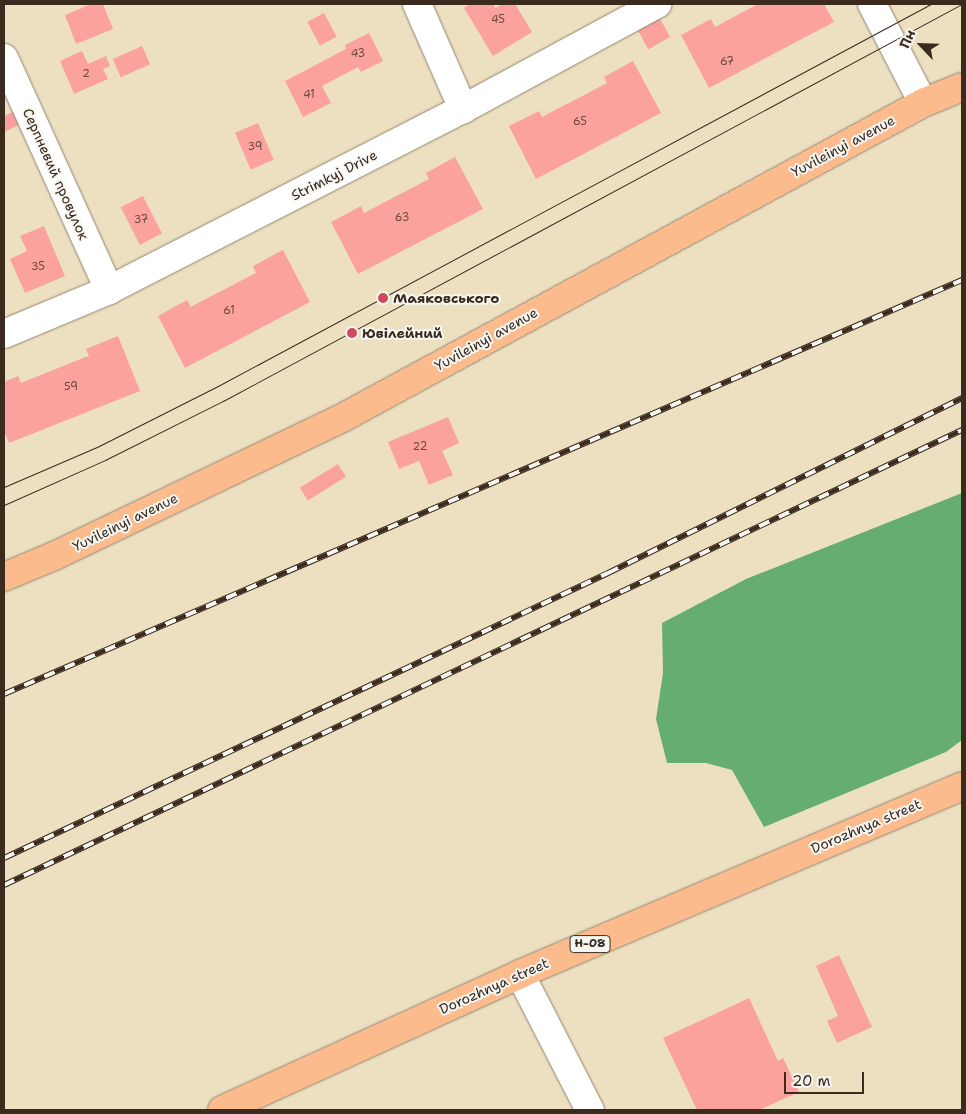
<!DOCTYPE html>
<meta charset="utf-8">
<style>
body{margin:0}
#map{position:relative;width:966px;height:1114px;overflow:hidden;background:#ece0c1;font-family:"Shantell Sans",sans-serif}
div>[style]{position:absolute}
.forest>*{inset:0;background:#66ad74}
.building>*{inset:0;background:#fba29e;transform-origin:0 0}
.roads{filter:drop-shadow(0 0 1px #948570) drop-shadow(0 0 1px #948570)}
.minor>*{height:28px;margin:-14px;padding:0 14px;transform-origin:14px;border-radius:14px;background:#fff}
.major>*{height:28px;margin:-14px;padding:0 14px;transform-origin:14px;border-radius:14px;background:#fbbb8d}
.tram>*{height:1px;margin:-0.5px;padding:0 0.5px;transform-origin:0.5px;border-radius:0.5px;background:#3b2a1e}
.rail>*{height:5.5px;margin-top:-2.75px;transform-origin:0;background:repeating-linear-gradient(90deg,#f6f6f2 0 11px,#3b2a1e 0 22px);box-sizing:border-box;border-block:1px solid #3b2a1e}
.dots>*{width:14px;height:14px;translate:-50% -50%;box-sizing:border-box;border:2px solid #f6f6f2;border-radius:50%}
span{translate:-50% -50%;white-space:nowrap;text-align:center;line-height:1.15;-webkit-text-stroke:4px #f6f6f2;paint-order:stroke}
.number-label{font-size:11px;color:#6b483e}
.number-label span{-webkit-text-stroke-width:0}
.shield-label span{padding:1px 4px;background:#f6f6f2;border:1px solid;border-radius:4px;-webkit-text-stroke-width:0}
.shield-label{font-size:12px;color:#3b2a1e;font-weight:700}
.street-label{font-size:14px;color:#3b2a1e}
.poi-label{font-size:14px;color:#3b2a1e;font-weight:700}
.left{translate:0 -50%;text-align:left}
.frame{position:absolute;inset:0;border:5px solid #3b2a1e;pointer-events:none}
.north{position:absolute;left:896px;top:20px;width:50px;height:50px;-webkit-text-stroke:4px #f6f6f2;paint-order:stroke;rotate:294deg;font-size:14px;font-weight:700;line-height:20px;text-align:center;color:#3b2a1e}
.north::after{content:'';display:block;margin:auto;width:18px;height:22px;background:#3b2a1e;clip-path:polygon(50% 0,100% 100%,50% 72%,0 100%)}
.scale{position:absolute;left:784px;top:1072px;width:80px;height:22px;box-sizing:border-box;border:2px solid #3b2a1e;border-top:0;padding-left:6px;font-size:15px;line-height:18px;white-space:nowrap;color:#3b2a1e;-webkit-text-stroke:4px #f6f6f2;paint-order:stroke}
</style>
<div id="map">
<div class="forest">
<i style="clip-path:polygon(962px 493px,962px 740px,946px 752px,764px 827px,732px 770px,706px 763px,667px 763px,656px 719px,663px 673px,662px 623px,746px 579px)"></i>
</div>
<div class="building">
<i style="clip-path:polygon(91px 4px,103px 4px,113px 29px,76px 44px,65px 15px)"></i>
<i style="clip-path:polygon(470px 4px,493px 4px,495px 8px,503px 4px,515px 4px,532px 32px,493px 56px,464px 8px)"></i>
<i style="clip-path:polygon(758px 4px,824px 4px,834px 22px,709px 88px,681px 35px,711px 19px,715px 27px)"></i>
<i style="left:324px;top:13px;width:27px;height:19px;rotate:62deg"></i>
<i style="left:659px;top:17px;width:23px;height:25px;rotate:61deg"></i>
<i style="clip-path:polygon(369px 33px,383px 61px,361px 72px,358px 67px,322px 86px,331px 103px,303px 117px,285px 81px,346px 49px,345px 45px)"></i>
<i style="left:142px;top:46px;width:20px;height:32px;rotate:66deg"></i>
<i style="clip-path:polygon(82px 51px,88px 64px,106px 56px,110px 66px,103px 69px,108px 79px,74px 94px,60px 61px)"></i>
<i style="clip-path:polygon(633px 61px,661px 113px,536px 179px,509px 126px,539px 111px,542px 117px,607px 83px,604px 77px)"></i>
<i style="clip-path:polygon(13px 112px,19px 125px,4px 132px,4px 116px)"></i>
<i style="left:258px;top:123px;width:40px;height:25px;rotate:67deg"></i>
<i style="clip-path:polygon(455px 157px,483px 209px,358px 274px,331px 222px,361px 206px,364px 213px,429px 179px,426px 173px)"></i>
<i style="left:143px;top:196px;width:42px;height:25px;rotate:63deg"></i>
<i style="clip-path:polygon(44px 226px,65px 276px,25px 293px,10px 259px,27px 251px,20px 236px)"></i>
<i style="clip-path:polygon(283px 250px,310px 302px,185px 368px,158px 316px,187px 300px,191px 307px,196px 304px,256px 273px,253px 266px)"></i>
<i style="clip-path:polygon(118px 336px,140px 391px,9px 443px,4px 431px,4px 382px,18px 376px,21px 383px,83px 358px,89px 356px,86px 349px)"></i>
<i style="clip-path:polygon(448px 417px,459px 443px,442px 451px,453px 475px,429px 485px,419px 461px,399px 469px,388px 442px)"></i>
<i style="left:338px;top:464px;width:15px;height:45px;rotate:58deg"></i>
<i style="clip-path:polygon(839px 955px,872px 1027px,837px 1043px,827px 1021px,838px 1016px,816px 966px)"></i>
<i style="clip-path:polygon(749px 998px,778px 1061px,783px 1058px,799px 1092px,759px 1110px,697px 1110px,663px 1038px)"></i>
</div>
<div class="roads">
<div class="minor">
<i style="left:417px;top:4px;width:115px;rotate:66.3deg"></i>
<i style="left:872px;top:4px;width:111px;rotate:62.7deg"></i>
<i style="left:4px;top:58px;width:255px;rotate:65.6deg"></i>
<i style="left:4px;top:334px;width:114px;rotate:-22.7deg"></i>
<i style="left:109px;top:290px;width:398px;rotate:-27.1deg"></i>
<i style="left:463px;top:109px;width:221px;rotate:-28.4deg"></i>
<i style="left:520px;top:974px;width:153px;rotate:62.8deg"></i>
</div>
<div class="major">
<i style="left:4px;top:577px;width:54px;rotate:-22.8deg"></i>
<i style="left:54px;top:556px;width:322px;rotate:-25.6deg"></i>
<i style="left:344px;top:417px;width:659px;rotate:-28.47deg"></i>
<i style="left:923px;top:103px;width:42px;rotate:-22.3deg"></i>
<i style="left:222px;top:1110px;width:328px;rotate:-24.5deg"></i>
<i style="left:520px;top:974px;width:480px;rotate:-23deg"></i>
</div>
</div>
<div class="tram">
<i style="left:4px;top:487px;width:103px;rotate:-23.3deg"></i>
<i style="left:99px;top:446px;width:131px;rotate:-26.8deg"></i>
<i style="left:216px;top:387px;width:811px;rotate:-28.18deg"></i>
<i style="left:4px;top:505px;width:111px;rotate:-24deg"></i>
<i style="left:105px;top:460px;width:132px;rotate:-26.6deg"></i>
<i style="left:223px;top:401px;width:839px;rotate:-28.25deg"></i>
</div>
<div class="rail">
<i style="left:4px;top:694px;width:1044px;rotate:-23.37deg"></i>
<i style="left:4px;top:858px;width:668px;rotate:-25.26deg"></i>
<i style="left:608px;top:573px;width:395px;rotate:-26.3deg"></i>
<i style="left:4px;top:885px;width:1061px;rotate:-25.41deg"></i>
</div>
<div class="dots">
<i style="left:383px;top:298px;background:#d1495b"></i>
<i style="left:352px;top:333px;background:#d1495b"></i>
</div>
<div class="number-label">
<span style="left:498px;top:20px">45</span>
<span style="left:358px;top:54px">43</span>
<span style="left:727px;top:62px">67</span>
<span style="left:86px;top:74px">2</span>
<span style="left:309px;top:95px">41</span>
<span style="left:580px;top:122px">65</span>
<span style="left:255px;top:147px">39</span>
<span style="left:402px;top:218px">63</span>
<span style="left:141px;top:220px">37</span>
<span style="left:38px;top:267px">35</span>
<span style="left:229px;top:311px">61</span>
<span style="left:71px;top:387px">59</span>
<span style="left:420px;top:447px">22</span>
</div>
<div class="shield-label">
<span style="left:590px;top:944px">Н-08</span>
</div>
<div class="street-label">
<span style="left:843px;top:146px;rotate:-28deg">Yuvileinyi avenue</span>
<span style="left:56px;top:174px;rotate:66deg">Серпневий провулок</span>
<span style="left:334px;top:175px;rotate:-27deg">Strimkyj Drive</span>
<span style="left:486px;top:339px;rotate:-29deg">Yuvileinyi avenue</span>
<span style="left:125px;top:522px;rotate:-26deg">Yuvileinyi avenue</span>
<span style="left:866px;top:826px;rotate:-23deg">Dorozhnya street</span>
<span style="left:494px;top:986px;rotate:-24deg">Dorozhnya street</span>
</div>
<div class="poi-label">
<span class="left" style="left:393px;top:298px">Маяковського</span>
<span class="left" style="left:362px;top:333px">Ювілейний</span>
</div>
<div class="frame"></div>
<div class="north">Пн</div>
<div class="scale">20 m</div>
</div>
